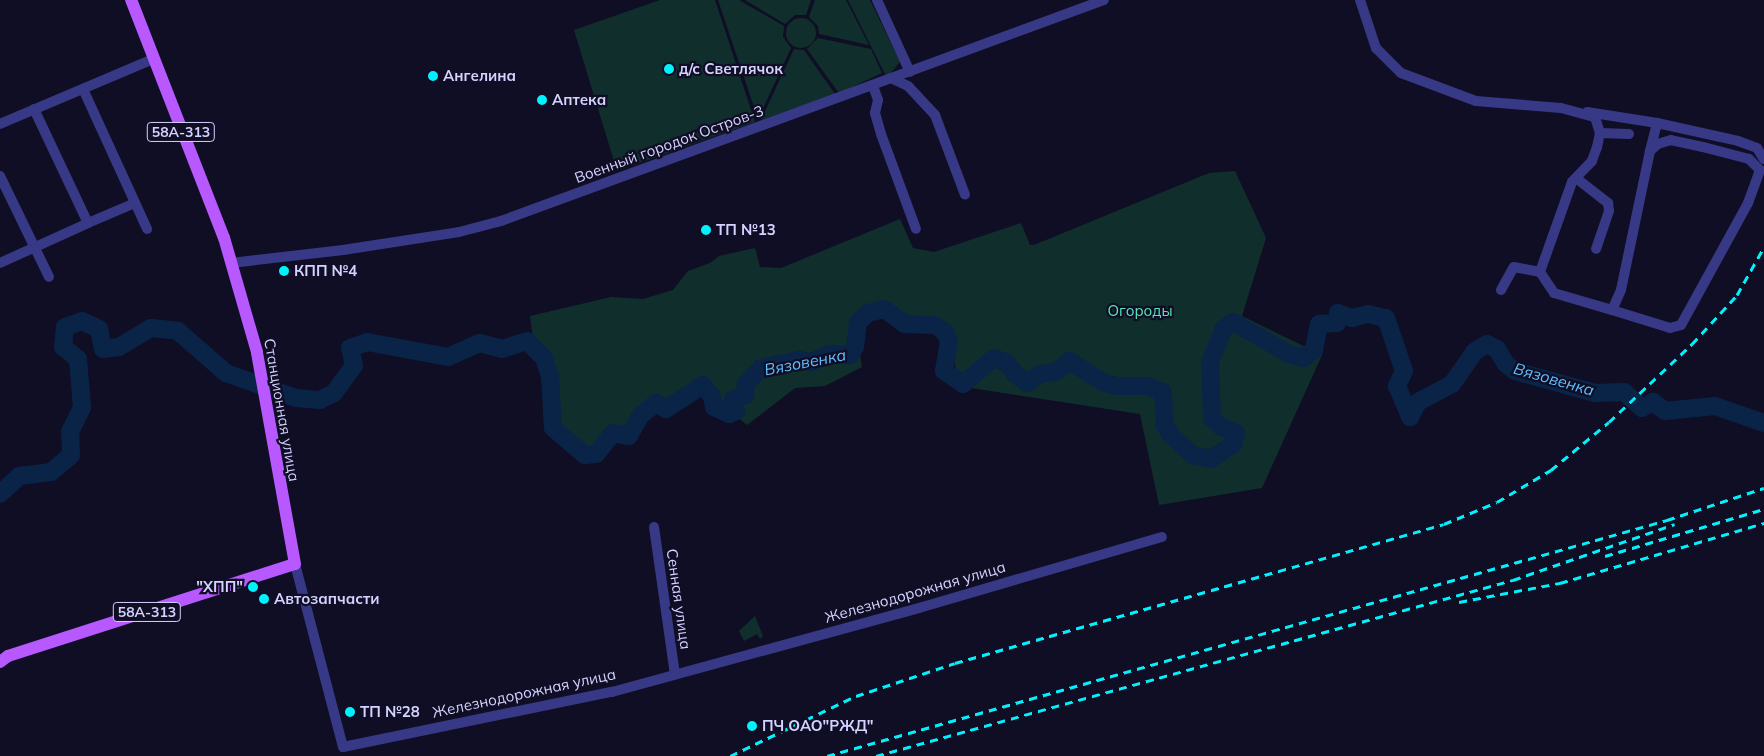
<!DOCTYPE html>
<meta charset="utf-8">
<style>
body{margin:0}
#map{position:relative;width:1764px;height:756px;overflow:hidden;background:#100e25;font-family:Mulish,sans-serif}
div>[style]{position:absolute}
.green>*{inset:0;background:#102f2c}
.round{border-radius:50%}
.river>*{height:18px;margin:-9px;padding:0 9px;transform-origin:9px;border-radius:9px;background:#0a2448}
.street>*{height:10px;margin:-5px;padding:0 5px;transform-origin:5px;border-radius:5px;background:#373986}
.primary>*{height:12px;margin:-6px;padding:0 6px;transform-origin:6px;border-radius:6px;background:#b759ff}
.rail>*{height:3px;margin-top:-1.5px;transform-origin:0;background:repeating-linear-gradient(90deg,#00f3fd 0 8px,transparent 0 14px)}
.dots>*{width:14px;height:14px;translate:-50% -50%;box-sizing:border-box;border:2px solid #100e25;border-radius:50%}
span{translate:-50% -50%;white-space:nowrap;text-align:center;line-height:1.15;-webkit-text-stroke:4.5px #100e25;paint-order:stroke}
.shield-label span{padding:1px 4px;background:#100e25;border:1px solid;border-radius:4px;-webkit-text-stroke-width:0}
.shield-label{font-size:14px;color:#d4d2ff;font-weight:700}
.poi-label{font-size:15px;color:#d4d2ff;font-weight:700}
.left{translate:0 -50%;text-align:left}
.right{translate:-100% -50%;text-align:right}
.street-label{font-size:15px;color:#d4d2ff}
.park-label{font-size:15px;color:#58e4b9}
.water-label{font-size:16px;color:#60bfff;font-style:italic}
</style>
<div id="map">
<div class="green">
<i style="clip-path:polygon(660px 0,715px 0,755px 122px,617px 171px,574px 30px)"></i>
<i style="clip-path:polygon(718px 0,739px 0,784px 26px,783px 37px,791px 48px,758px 119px)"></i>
<i style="clip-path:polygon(745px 0,811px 0,806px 15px,795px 15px,785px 24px)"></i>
<i style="clip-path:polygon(815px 0,846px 0,869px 45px,819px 34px,818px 26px,809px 17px)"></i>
<i style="clip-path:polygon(848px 0,870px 0,900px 62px,889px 75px,886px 76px)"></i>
<i class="round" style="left:786px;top:18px;width:30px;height:30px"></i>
<i style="clip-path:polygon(818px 38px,871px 49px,882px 73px,839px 93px,807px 49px)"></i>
<i style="clip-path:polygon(794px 49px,804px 50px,835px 94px,761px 120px)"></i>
<i style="clip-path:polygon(1235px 171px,1266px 238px,1242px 316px,1322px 355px,1262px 488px,1159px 505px,1140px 414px,958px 386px,950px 332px,938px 321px,908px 319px,882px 303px,861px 312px,854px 321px,862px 367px,825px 386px,795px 388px,747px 425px,725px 407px,703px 378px,666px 400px,652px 398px,625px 430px,613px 429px,592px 449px,584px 451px,562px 432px,557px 422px,552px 368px,533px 340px,530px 316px,611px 297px,643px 299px,673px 290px,688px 271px,710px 263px,719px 256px,755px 248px,760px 267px,781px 268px,900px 219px,913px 248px,934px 252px,1021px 223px,1030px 245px,1034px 245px,1209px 173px)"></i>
<i style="clip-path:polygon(755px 616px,763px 636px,760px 639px,757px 634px,744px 641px,739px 631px)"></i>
</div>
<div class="river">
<i style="left:0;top:494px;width:26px;rotate:-43deg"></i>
<i style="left:19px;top:476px;width:32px;rotate:-7deg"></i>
<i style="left:51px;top:472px;width:26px;rotate:-40deg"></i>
<i style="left:71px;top:455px;width:23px;rotate:-92deg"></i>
<i style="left:70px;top:432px;width:28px;rotate:-64deg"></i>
<i style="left:82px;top:407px;width:48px;rotate:-94.8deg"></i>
<i style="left:78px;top:359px;width:19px;rotate:-141deg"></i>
<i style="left:63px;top:347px;width:20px;rotate:-84deg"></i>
<i style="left:65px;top:327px;width:18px;rotate:-19deg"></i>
<i style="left:82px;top:321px;width:19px;rotate:25deg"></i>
<i style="left:99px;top:329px;width:20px;rotate:79deg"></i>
<i style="left:103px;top:349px;width:16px;rotate:-7deg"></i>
<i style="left:119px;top:347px;width:37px;rotate:-31deg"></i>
<i style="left:151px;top:328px;width:27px;rotate:6deg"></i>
<i style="left:178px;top:331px;width:64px;rotate:41.2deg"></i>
<i style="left:226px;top:373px;width:74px;rotate:19.7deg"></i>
<i style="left:296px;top:398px;width:24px;rotate:5deg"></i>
<i style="left:320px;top:400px;width:16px;rotate:-27deg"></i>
<i style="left:334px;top:393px;width:34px;rotate:-54deg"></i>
<i style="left:354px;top:365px;width:17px;rotate:-103deg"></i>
<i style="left:350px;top:348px;width:18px;rotate:-19deg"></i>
<i style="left:367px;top:342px;width:82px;rotate:10.5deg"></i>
<i style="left:448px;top:357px;width:35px;rotate:-24deg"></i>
<i style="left:480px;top:343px;width:23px;rotate:15deg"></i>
<i style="left:502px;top:349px;width:26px;rotate:-18deg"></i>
<i style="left:527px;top:341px;width:24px;rotate:45deg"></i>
<i style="left:544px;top:358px;width:20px;rotate:72deg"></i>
<i style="left:550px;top:377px;width:51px;rotate:86.6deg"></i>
<i style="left:553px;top:428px;width:42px;rotate:40.2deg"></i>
<i style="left:585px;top:455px;width:11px;rotate:-5deg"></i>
<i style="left:596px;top:454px;width:27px;rotate:-51deg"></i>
<i style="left:613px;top:433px;width:16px;rotate:11deg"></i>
<i style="left:629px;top:436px;width:23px;rotate:-61deg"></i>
<i style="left:640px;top:416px;width:21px;rotate:-39deg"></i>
<i style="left:656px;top:403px;width:12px;rotate:31deg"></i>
<i style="left:666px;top:409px;width:44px;rotate:-33deg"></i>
<i style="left:703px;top:385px;width:14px;rotate:51deg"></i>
<i style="left:712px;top:396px;width:11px;rotate:80deg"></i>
<i style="left:714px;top:407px;width:17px;rotate:25deg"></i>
<i style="left:729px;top:414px;width:8px;rotate:-23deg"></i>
<i style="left:736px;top:411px;width:12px;rotate:-104deg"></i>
<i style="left:733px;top:399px;width:13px;rotate:-18deg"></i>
<i style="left:745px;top:395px;width:11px;rotate:-85deg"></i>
<i style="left:746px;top:384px;width:22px;rotate:-47deg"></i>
<i style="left:761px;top:368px;width:39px;rotate:-12deg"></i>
<i style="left:799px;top:360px;width:12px;rotate:9deg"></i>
<i style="left:811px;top:362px;width:21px;rotate:-23deg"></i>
<i style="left:830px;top:354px;width:20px;rotate:3deg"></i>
<i style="left:850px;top:355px;width:9px;rotate:-58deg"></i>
<i style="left:855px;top:347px;width:25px;rotate:-83deg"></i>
<i style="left:858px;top:322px;width:13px;rotate:-42deg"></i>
<i style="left:868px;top:313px;width:16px;rotate:-14deg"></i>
<i style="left:884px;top:309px;width:26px;rotate:36deg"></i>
<i style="left:905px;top:324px;width:30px;rotate:2deg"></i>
<i style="left:935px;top:325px;width:12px;rotate:35deg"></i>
<i style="left:945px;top:332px;width:11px;rotate:68deg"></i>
<i style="left:949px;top:342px;width:29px;rotate:100deg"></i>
<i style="left:944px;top:371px;width:23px;rotate:34deg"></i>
<i style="left:963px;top:384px;width:40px;rotate:-40deg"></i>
<i style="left:994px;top:358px;width:14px;rotate:21deg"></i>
<i style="left:1007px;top:363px;width:14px;rotate:54deg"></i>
<i style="left:1015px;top:374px;width:15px;rotate:37deg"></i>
<i style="left:1027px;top:383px;width:17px;rotate:-33deg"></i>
<i style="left:1041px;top:374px;width:15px;rotate:-8deg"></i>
<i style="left:1056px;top:372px;width:17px;rotate:-40deg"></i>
<i style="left:1069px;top:361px;width:39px;rotate:32deg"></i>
<i style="left:1102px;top:382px;width:15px;rotate:16deg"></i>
<i style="left:1116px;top:386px;width:31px"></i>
<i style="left:1147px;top:386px;width:17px;rotate:21deg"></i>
<i style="left:1163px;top:392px;width:33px;rotate:87deg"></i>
<i style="left:1165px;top:425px;width:9px;rotate:63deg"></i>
<i style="left:1169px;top:433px;width:33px;rotate:43deg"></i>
<i style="left:1193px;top:455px;width:18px;rotate:13deg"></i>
<i style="left:1211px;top:459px;width:27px;rotate:-34deg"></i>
<i style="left:1233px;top:444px;width:11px;rotate:-75deg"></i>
<i style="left:1236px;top:433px;width:17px;rotate:-156deg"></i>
<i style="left:1220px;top:426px;width:11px;rotate:-135deg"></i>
<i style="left:1212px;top:418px;width:56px;rotate:-92deg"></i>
<i style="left:1210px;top:362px;width:35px;rotate:-68deg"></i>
<i style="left:1223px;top:329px;width:12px;rotate:-35deg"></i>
<i style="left:1233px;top:322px;width:64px;rotate:29.7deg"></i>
<i style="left:1289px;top:354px;width:15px;rotate:16deg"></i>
<i style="left:1303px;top:358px;width:14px;rotate:-36deg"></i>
<i style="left:1314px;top:350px;width:26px;rotate:-79deg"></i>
<i style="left:1319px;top:324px;width:18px;rotate:-3deg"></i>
<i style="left:1337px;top:323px;width:10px;rotate:-84deg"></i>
<i style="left:1338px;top:313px;width:15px;rotate:20deg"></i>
<i style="left:1352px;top:318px;width:16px;rotate:-14deg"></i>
<i style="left:1368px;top:314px;width:18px;rotate:13deg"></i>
<i style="left:1386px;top:318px;width:56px;rotate:71.2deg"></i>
<i style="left:1404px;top:371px;width:17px;rotate:115deg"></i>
<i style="left:1397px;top:386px;width:34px;rotate:67deg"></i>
<i style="left:1410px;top:417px;width:17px;rotate:-62deg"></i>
<i style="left:1418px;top:402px;width:38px;rotate:-28deg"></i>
<i style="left:1452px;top:384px;width:39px;rotate:-55deg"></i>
<i style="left:1474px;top:352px;width:15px;rotate:-32deg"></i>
<i style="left:1487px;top:344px;width:11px;rotate:27deg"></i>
<i style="left:1497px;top:349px;width:17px;rotate:59deg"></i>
<i style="left:1506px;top:364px;width:11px;rotate:38deg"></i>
<i style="left:1515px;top:371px;width:83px;rotate:15.4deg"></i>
<i style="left:1595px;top:393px;width:29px;rotate:-2deg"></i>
<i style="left:1624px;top:392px;width:24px;rotate:42deg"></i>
<i style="left:1642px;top:408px;width:13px;rotate:-29deg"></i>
<i style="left:1653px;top:402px;width:15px;rotate:37deg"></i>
<i style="left:1665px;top:411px;width:50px;rotate:-5.7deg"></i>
<i style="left:1715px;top:406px;width:52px;rotate:19.1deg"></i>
</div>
<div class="street">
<i style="left:877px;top:0;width:79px;rotate:65.4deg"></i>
<i style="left:1360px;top:0;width:51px;rotate:71.6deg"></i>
<i style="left:1376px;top:48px;width:35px;rotate:45deg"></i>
<i style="left:1401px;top:73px;width:80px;rotate:20.5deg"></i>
<i style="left:1476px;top:101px;width:85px;rotate:4.7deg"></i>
<i style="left:1561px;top:108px;width:35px;rotate:15deg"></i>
<i style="left:1595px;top:117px;width:17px;rotate:73deg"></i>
<i style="left:1600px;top:133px;width:14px;rotate:102deg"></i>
<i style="left:1597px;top:147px;width:15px;rotate:110deg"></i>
<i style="left:1592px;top:161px;width:29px;rotate:134deg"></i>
<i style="left:1572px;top:182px;width:96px;rotate:109.6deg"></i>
<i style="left:1540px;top:272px;width:25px;rotate:56deg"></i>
<i style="left:1554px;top:293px;width:60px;rotate:16.3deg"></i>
<i style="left:1612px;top:310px;width:61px;rotate:17.2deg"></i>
<i style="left:1670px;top:328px;width:11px;rotate:-15deg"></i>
<i style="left:1681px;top:325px;width:139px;rotate:-61.2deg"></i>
<i style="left:1748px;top:203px;width:35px;rotate:-70deg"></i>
<i style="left:1760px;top:170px;width:16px;rotate:-135deg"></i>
<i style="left:1749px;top:159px;width:48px;rotate:-165.4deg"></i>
<i style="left:1703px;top:147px;width:33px;rotate:-168deg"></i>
<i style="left:1671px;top:140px;width:14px;rotate:163deg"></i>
<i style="left:1658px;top:144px;width:11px;rotate:139deg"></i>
<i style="left:1650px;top:151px;width:142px;rotate:101.8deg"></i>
<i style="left:1621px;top:290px;width:22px;rotate:114deg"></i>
<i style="left:893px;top:79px;width:17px;rotate:25deg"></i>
<i style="left:908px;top:86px;width:40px;rotate:47deg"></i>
<i style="left:935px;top:115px;width:85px;rotate:69.4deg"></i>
<i style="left:873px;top:86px;width:15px;rotate:70deg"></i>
<i style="left:878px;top:100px;width:13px;rotate:103deg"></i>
<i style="left:875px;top:113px;width:22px;rotate:74deg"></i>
<i style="left:881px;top:134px;width:101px;rotate:69.8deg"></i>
<i style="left:83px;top:89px;width:154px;rotate:65.4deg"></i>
<i style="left:34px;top:109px;width:126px;rotate:64.7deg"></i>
<i style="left:88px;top:223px;width:51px;rotate:-23.1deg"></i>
<i style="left:1587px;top:112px;width:71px;rotate:8.9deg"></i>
<i style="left:1657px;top:123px;width:83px;rotate:12.5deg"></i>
<i style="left:1738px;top:141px;width:20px;rotate:20deg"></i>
<i style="left:1757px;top:148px;width:13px;rotate:58deg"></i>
<i style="left:0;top:124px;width:166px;rotate:-23deg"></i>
<i style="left:1600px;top:133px;width:29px;rotate:2deg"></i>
<i style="left:1650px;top:151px;width:29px;rotate:-76deg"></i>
<i style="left:0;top:176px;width:112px;rotate:64.1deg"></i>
<i style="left:1576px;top:178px;width:41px;rotate:38deg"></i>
<i style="left:1608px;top:203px;width:8px;rotate:83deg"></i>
<i style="left:1609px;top:211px;width:40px;rotate:108.9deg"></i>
<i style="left:0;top:263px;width:97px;rotate:-24.4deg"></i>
<i style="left:231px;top:263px;width:113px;rotate:-6.6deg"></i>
<i style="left:343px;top:250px;width:117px;rotate:-8.8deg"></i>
<i style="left:459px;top:232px;width:43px;rotate:-14.7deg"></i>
<i style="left:501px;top:221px;width:642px;rotate:-20.13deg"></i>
<i style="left:1501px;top:290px;width:26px;rotate:-61deg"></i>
<i style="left:1514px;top:267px;width:26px;rotate:11deg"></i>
<i style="left:654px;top:527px;width:149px;rotate:81.9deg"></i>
<i style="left:295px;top:564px;width:189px;rotate:75.3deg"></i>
<i style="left:343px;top:747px;width:275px;rotate:-11.6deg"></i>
<i style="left:612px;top:692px;width:318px;rotate:-15.3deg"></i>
<i style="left:919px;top:608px;width:253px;rotate:-16.3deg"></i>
</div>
<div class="primary">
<i style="left:0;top:662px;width:10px;rotate:-37deg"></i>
<i style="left:8px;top:656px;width:301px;rotate:-17.8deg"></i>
<i style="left:295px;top:564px;width:215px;rotate:-100.2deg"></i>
<i style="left:257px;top:352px;width:119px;rotate:-106.1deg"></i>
<i style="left:224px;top:238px;width:256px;rotate:-111.3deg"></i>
</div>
<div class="rail">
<i style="left:1605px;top:556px;width:166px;rotate:-16.5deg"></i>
<i style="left:1459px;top:602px;width:103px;rotate:-10.7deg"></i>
<i style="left:1560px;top:583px;width:213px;rotate:-16.4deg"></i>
<i style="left:730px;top:756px;width:140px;rotate:-25.5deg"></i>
<i style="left:856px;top:696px;width:104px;rotate:-18.4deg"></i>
<i style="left:955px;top:663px;width:508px;rotate:-15.87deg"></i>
<i style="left:1444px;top:524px;width:57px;rotate:-22.5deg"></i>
<i style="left:1497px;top:502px;width:63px;rotate:-30.7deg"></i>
<i style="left:1551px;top:470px;width:75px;rotate:-39.6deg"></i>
<i style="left:1609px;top:422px;width:114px;rotate:-43.2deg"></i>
<i style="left:1692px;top:344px;width:67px;rotate:-47.4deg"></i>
<i style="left:1737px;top:295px;width:55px;rotate:-60.6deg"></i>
<i style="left:827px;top:756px;width:873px;rotate:-15.69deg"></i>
<i style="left:1667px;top:520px;width:102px;rotate:-18.3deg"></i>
<i style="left:876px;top:756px;width:661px;rotate:-15.45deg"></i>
<i style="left:1513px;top:580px;width:171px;rotate:-19.1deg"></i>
</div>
<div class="dots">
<i style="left:669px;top:69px;background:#00f3fd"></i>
<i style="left:433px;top:76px;background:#00f3fd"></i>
<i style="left:542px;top:100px;background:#00f3fd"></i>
<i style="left:706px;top:230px;background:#00f3fd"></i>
<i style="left:284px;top:271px;background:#00f3fd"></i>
<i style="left:253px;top:587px;background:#00f3fd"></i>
<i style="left:264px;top:599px;background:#00f3fd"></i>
<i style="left:350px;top:712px;background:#00f3fd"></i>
<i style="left:752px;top:726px;background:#00f3fd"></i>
</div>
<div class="shield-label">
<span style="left:181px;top:132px">58А-313</span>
<span style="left:147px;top:612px">58А-313</span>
</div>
<div class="poi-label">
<span class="left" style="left:679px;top:69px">д/с Светлячок</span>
<span class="left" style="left:443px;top:76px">Ангелина</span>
<span class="left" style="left:552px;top:100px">Аптека</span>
<span class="left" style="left:716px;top:230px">ТП №13</span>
<span class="left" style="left:294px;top:271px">КПП №4</span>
<span class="right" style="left:243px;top:587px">"ХПП"</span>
<span class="left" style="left:274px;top:599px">Автозапчасти</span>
<span class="left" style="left:360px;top:712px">ТП №28</span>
<span class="left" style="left:762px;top:726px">ПЧ ОАО"РЖД"</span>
</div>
<div class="street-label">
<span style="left:669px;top:144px;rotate:-20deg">Военный городок Остров-3</span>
<span style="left:282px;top:410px;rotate:80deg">Станционная улица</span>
<span style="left:915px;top:592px;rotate:-16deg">Железнодорожная улица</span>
<span style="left:679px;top:599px;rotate:82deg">Сенная улица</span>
<span style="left:524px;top:693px;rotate:-12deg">Железнодорожная улица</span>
</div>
<div class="park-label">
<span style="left:1140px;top:311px">Огороды</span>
</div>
<div class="water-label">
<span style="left:805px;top:362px;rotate:-11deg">Вязовенка</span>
<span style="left:1554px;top:379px;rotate:16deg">Вязовенка</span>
</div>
</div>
